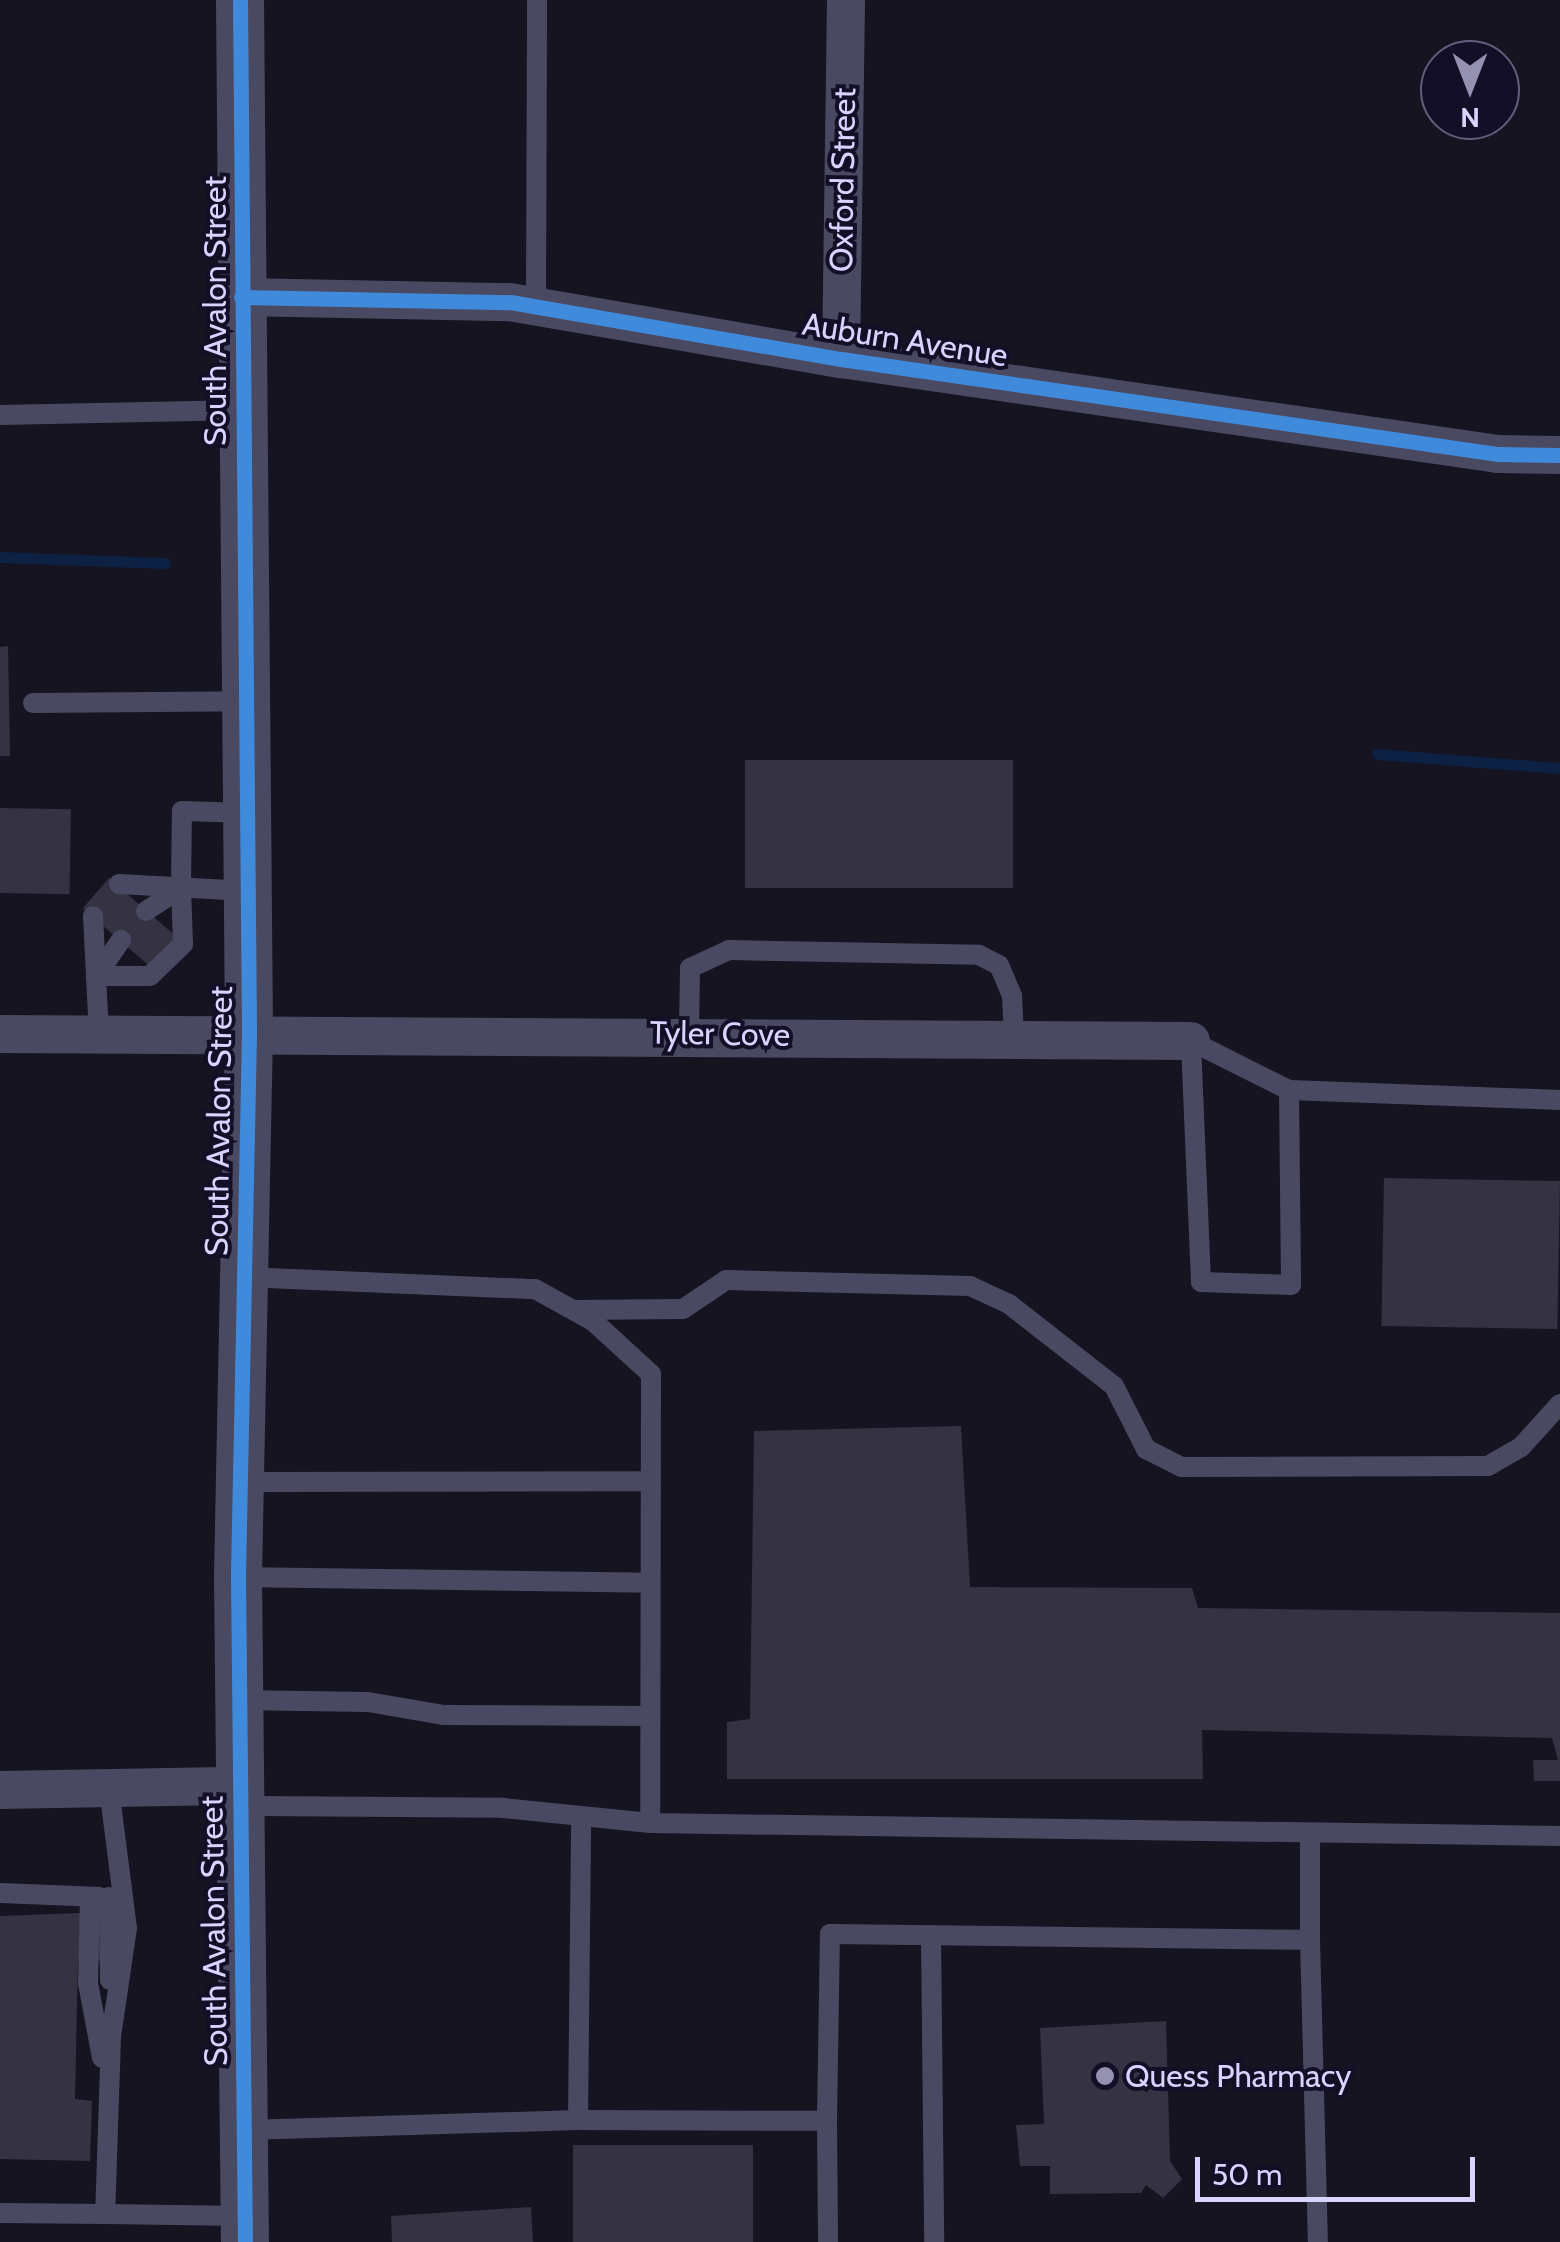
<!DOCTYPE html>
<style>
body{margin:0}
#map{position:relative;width:1560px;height:2242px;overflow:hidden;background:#161421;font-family:Cabin,sans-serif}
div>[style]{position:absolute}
.stream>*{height:11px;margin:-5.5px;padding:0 5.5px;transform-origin:5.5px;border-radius:5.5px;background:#0d2144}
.building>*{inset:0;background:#343243;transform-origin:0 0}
.service>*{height:20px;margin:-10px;padding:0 10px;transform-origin:10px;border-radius:10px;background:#4a4962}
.minor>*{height:38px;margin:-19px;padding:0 19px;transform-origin:19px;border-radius:19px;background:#4a4962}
.tertiary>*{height:48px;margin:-24px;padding:0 24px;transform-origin:24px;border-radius:24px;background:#4a4962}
.cycleway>*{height:15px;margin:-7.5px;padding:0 7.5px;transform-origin:7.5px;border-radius:7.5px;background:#408adc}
.dots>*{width:28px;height:28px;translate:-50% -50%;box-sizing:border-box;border:5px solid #130f26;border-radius:50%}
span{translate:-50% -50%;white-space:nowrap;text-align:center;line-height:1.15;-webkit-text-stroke:8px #130f26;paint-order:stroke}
.street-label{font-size:32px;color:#d9d4ff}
.poi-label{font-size:32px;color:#d9d4ff}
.left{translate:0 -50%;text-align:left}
.north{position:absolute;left:1420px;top:40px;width:100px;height:100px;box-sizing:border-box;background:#130f26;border:2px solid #625e7d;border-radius:50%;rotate:180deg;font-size:28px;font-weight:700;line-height:40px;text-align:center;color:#d9d4ff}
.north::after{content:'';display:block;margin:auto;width:35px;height:45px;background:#9591b1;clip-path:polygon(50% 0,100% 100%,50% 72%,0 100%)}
.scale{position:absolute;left:1195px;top:2157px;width:280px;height:45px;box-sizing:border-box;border:5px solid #d9d4ff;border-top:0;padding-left:12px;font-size:30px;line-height:35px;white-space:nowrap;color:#d9d4ff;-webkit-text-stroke:8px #130f26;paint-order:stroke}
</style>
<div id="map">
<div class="stream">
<i style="left:0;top:557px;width:165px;rotate:2.1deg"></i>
<i style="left:1377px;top:754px;width:184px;rotate:4.4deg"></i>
</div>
<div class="building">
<i style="clip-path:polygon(8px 646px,10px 756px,0 756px,0 647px)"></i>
<i style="left:745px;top:760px;width:268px;height:128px"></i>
<i style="left:0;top:808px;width:71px;height:85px;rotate:1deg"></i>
<i style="left:109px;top:878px;width:89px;height:40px;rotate:41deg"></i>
<i style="left:1384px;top:1178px;width:176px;height:148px;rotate:1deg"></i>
<i style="clip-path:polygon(961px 1426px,970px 1587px,1192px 1588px,1198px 1608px,1560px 1613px,1560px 1781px,1534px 1781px,1533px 1760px,1558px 1760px,1552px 1738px,1202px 1730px,1203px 1779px,727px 1779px,727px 1722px,750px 1719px,754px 1431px)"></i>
<i style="clip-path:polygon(78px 1913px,108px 1914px,108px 1961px,78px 1961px,75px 2099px,92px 2101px,90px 2161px,0 2159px,0 1916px)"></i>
<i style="clip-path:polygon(1166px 2021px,1170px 2161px,1182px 2179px,1163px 2198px,1146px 2185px,1141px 2193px,1050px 2194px,1050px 2166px,1020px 2166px,1016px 2125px,1044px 2124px,1040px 2028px)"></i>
<i style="left:573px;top:2145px;width:180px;height:97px"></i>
<i style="clip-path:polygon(531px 2207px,533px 2242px,392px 2242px,391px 2216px)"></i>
</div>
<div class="service">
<i style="left:536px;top:307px;width:307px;rotate:-89.8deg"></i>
<i style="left:0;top:415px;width:243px;rotate:-1.2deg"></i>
<i style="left:33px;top:703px;width:213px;rotate:-0.5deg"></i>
<i style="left:119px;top:884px;width:128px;rotate:3.1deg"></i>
<i style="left:146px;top:911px;width:42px;rotate:-33.3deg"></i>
<i style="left:181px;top:888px;width:77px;rotate:-89.3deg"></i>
<i style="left:182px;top:811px;width:65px;rotate:1.8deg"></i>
<i style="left:93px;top:916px;width:60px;rotate:87.1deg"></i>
<i style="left:96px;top:976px;width:54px"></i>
<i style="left:150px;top:976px;width:46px;rotate:-44.1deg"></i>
<i style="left:183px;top:944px;width:56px;rotate:-92deg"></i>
<i style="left:689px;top:1033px;width:65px;rotate:-89.1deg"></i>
<i style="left:690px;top:968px;width:43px;rotate:-24.8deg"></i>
<i style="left:729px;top:950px;width:250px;rotate:1.1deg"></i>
<i style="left:979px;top:955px;width:22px;rotate:27deg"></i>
<i style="left:999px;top:965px;width:34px;rotate:67deg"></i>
<i style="left:1012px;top:996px;width:42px;rotate:87.3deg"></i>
<i style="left:99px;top:1035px;width:59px;rotate:-92.9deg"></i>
<i style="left:96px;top:976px;width:44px;rotate:-55.2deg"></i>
<i style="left:1289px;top:1090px;width:195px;rotate:89.4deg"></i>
<i style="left:1291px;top:1285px;width:90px;rotate:-178.1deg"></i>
<i style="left:1201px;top:1282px;width:241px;rotate:-92.4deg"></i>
<i style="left:1191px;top:1041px;width:110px;rotate:26.6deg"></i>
<i style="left:1289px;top:1090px;width:271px;rotate:2.1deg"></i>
<i style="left:244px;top:1277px;width:291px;rotate:2.4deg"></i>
<i style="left:535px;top:1289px;width:66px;rotate:28.9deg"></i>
<i style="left:593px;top:1321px;width:79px;rotate:42.4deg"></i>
<i style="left:651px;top:1374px;width:449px;rotate:90.1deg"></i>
<i style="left:574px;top:1310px;width:109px;rotate:-0.5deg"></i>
<i style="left:683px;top:1309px;width:52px;rotate:-34deg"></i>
<i style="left:726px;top:1280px;width:244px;rotate:1.4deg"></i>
<i style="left:970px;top:1286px;width:43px;rotate:24.8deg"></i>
<i style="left:1009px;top:1304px;width:133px;rotate:38deg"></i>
<i style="left:1114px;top:1386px;width:71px;rotate:63.1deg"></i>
<i style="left:1146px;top:1449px;width:39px;rotate:27deg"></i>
<i style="left:1181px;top:1467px;width:307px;rotate:-0.2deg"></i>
<i style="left:1488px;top:1466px;width:38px;rotate:-30deg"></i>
<i style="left:1521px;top:1447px;width:58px;rotate:-47.8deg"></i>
<i style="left:240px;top:1482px;width:411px;rotate:-0.1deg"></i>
<i style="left:238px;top:1577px;width:412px;rotate:0.8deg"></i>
<i style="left:240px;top:1700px;width:128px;rotate:0.9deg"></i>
<i style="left:368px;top:1702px;width:76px;rotate:9.8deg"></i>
<i style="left:443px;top:1715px;width:207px;rotate:0.3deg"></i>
<i style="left:109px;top:1788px;width:141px;rotate:82.7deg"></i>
<i style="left:127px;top:1928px;width:110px;rotate:98.4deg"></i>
<i style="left:111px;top:2037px;width:177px;rotate:91.9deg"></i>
<i style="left:105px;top:2214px;width:139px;rotate:0.8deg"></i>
<i style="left:240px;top:1806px;width:263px;rotate:0.4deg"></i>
<i style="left:503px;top:1808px;width:148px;rotate:5.8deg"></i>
<i style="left:650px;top:1823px;width:910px;rotate:0.82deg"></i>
<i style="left:0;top:1893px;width:100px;rotate:2.3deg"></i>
<i style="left:90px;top:1897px;width:86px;rotate:91.3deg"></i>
<i style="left:88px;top:1983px;width:76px;rotate:79.4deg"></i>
<i style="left:109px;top:1897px;width:83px;rotate:89.3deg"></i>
<i style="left:931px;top:1935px;width:307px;rotate:89.4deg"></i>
<i style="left:1310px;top:1940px;width:107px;rotate:-90deg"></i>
<i style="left:578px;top:2120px;width:249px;rotate:0.2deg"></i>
<i style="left:827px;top:2121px;width:121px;rotate:89.5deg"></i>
<i style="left:827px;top:2121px;width:187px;rotate:-89.1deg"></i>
<i style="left:830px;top:1934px;width:480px;rotate:0.7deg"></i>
<i style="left:1310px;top:1940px;width:302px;rotate:88.5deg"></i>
<i style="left:244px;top:2130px;width:334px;rotate:-1.7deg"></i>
<i style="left:578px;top:2120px;width:304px;rotate:-89.4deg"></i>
<i style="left:0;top:2213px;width:105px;rotate:0.5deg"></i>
</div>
<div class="minor">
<i style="left:241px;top:297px;width:269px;rotate:1.1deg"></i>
<i style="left:510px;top:302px;width:336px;rotate:9.8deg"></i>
<i style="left:841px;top:359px;width:664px;rotate:8.23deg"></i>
<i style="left:1498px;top:454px;width:62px;rotate:0.9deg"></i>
<i style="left:841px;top:359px;width:359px;rotate:-89.2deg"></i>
<i style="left:0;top:1034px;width:1191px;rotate:0.34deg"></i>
<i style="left:0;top:1790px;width:239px;rotate:-1deg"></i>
</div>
<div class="tertiary">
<i style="left:240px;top:0;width:1032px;rotate:89.5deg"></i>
<i style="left:249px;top:1032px;width:545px;rotate:91.16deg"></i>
<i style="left:238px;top:1577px;width:665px;rotate:89.4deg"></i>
</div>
<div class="cycleway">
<i style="left:240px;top:0;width:1032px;rotate:89.5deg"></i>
<i style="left:249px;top:1032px;width:545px;rotate:91.16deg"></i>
<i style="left:238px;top:1577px;width:665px;rotate:89.4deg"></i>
<i style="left:241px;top:297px;width:269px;rotate:1.1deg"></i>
<i style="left:510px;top:302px;width:336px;rotate:9.8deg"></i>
<i style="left:841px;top:359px;width:664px;rotate:8.23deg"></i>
<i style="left:1498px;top:454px;width:62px;rotate:0.9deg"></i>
</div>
<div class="dots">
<i style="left:1105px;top:2076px;background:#9591b1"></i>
</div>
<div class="street-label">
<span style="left:843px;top:180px;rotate:-89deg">Oxford Street</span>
<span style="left:215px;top:311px;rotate:-90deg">South Avalon Street</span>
<span style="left:905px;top:340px;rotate:9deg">Auburn Avenue</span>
<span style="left:720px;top:1034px;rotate:1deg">Tyler Cove</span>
<span style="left:219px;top:1121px;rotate:-89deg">South Avalon Street</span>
<span style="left:214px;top:1931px;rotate:-91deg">South Avalon Street</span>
</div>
<div class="poi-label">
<span class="left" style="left:1125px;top:2076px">Quess Pharmacy</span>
</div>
<div class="north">N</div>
<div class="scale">50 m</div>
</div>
